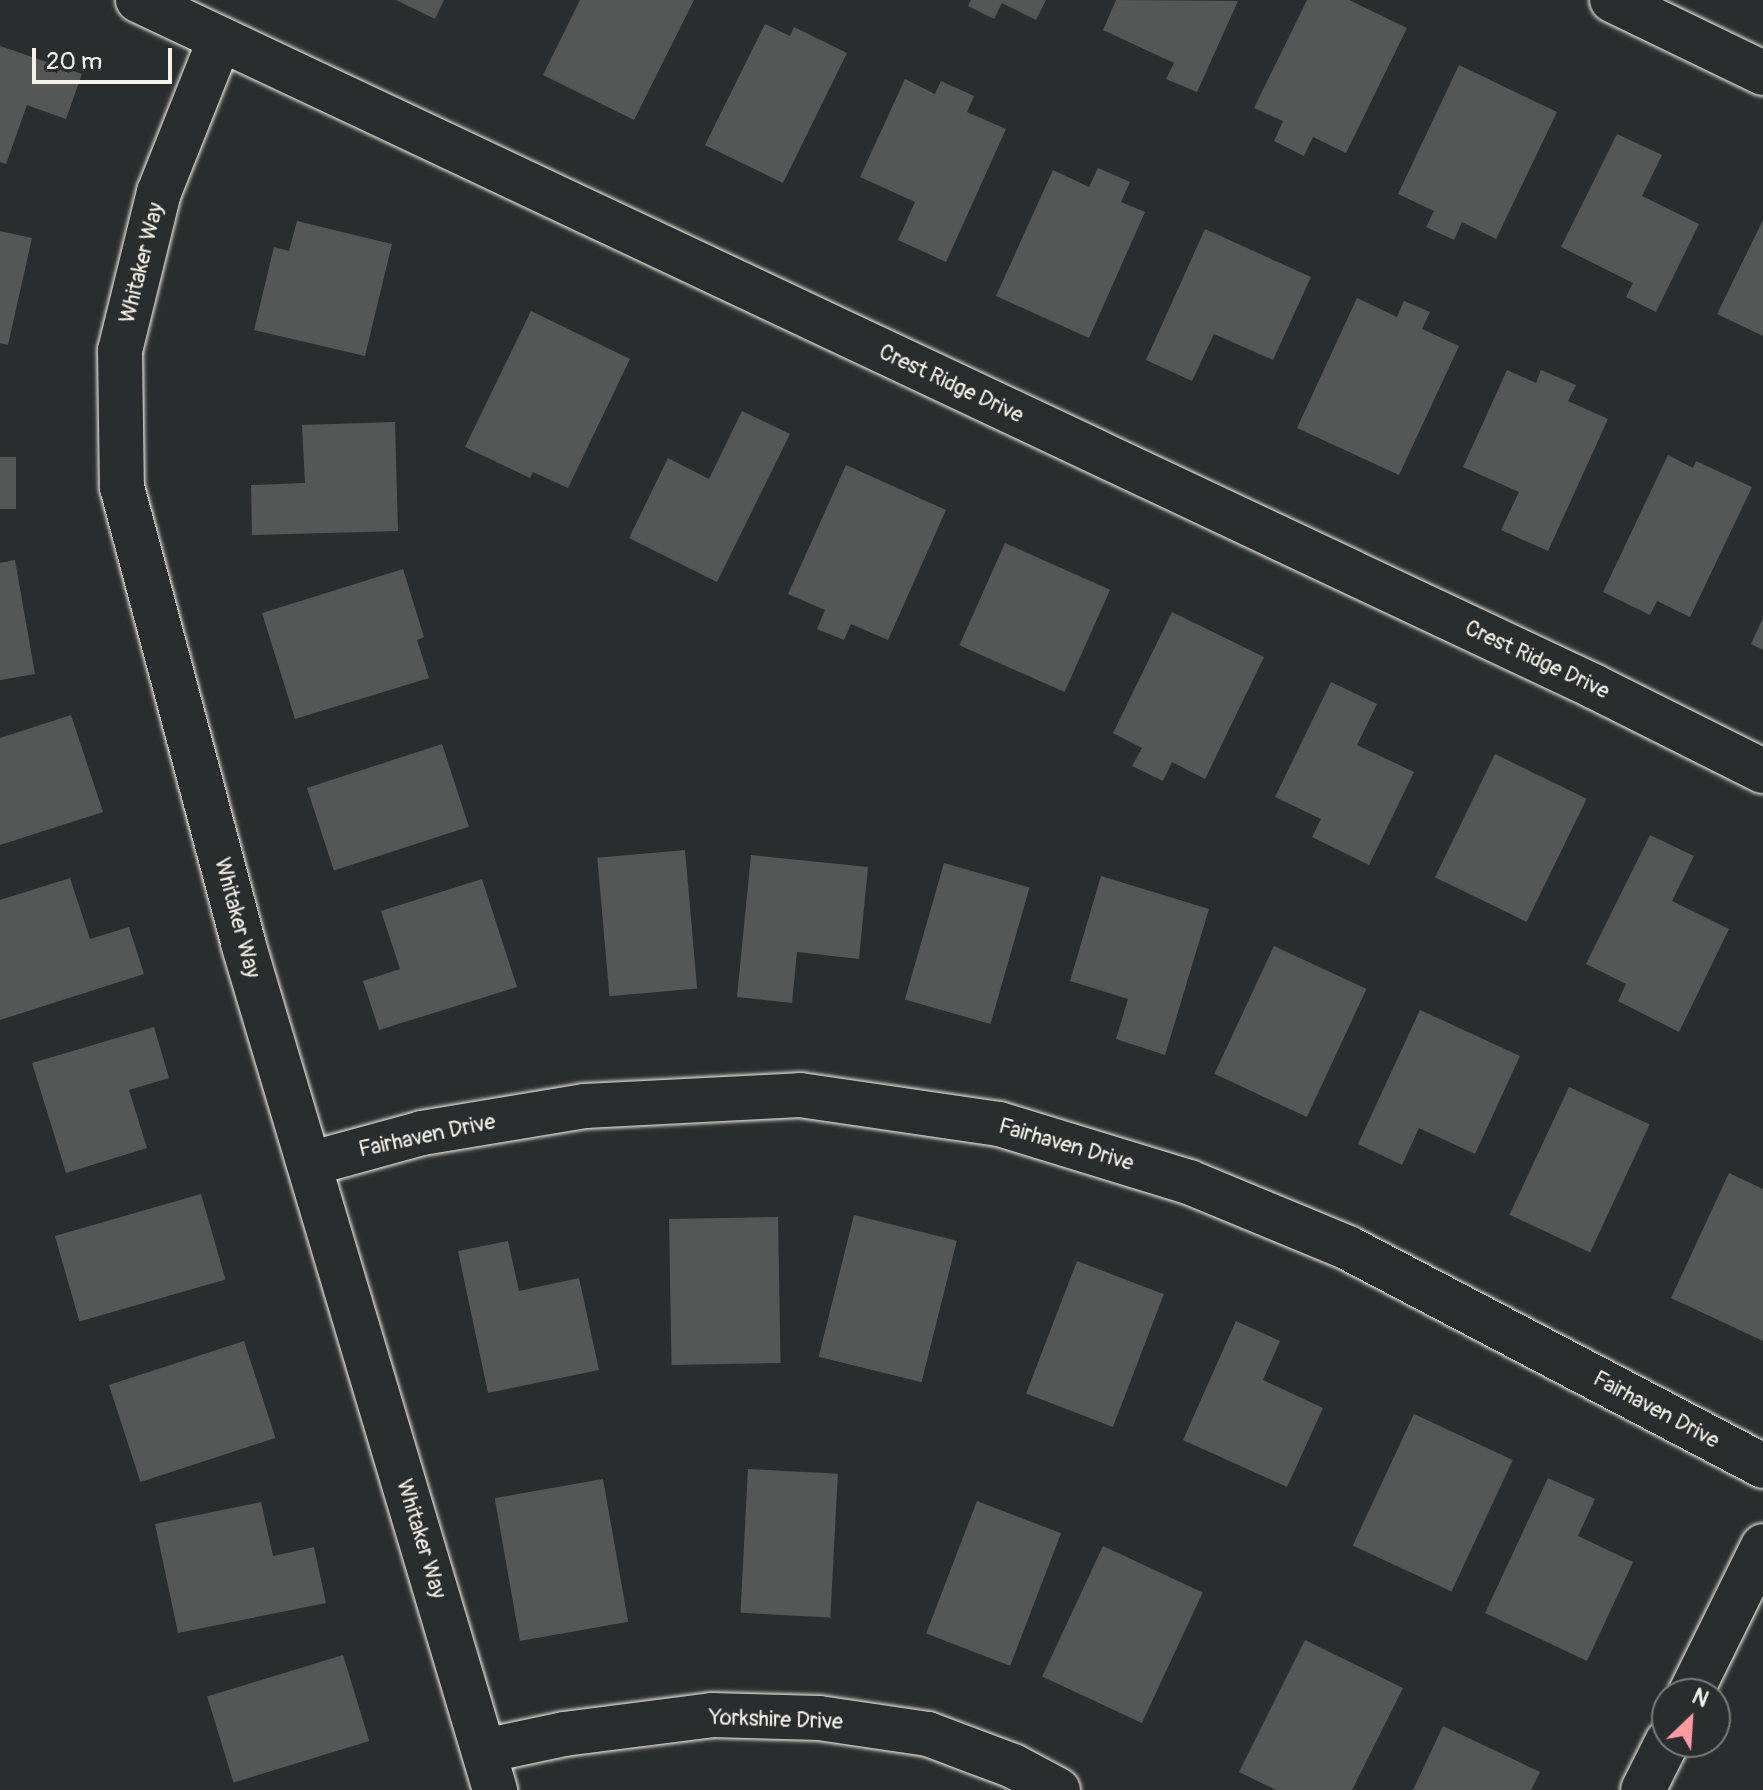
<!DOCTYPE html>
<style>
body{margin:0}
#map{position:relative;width:1763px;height:1790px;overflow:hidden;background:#2a2d2e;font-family:Pangolin,sans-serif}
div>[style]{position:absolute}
.building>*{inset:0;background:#555756;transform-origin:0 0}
.roads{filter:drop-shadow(0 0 2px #f4f1e8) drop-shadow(0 0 2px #f4f1e8)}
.minor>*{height:44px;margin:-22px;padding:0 22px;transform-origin:22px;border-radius:22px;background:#2a2d2e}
span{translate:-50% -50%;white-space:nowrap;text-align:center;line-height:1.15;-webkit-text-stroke:6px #2a2d2e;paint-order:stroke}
.street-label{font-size:22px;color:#f4f1e8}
.north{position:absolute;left:1651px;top:1678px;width:80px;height:80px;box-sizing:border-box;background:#2a2d2e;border:2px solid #7b7b78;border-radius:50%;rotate:25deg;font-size:22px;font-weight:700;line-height:32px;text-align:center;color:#f4f1e8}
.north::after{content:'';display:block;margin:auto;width:28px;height:36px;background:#ff9aa2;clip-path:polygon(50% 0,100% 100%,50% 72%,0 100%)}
.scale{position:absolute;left:32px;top:48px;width:140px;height:36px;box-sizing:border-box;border:4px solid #f4f1e8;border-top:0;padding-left:10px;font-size:24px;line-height:28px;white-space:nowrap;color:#f4f1e8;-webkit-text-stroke:6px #2a2d2e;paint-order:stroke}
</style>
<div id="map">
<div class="building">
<i style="clip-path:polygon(396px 0,444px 0,435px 19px)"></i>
<i style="clip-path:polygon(580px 0,694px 0,634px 120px,543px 75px)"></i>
<i style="clip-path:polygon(971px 0,1046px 0,1036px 20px,1002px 3px,994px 19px,968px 6px)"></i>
<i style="clip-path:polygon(1116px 0,1238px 1px,1197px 92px,1166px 79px,1174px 63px,1103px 30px)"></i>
<i style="clip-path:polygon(1307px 0,1349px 0,1407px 28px,1346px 153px,1313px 137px,1304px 156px,1274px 141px,1283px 121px,1254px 108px)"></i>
<i style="clip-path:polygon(765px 24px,790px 36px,794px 27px,847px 53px,783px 183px,705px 145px)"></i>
<i style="clip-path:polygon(0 46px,82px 74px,66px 119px,27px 105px,6px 164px,0 162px)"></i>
<i style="clip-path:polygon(1459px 65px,1557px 112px,1496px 239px,1462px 222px,1454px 240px,1426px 227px,1434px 211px,1398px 194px)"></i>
<i style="clip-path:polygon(905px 79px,935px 94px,941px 81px,974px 96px,967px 112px,1006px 129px,946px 262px,898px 240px,915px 202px,860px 177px)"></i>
<i style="clip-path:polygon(1617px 134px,1662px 155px,1642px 196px,1699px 224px,1656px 312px,1626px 297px,1633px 283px,1561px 247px)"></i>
<i style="clip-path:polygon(1098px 168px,1130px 182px,1121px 202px,1145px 212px,1089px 338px,996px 296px,1053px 170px,1089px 187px)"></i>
<i style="clip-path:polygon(1763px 220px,1763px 336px,1717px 314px)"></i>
<i style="clip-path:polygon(297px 221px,392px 244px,365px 356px,254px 330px,274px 247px,289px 251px)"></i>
<i style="clip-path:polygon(1205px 229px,1311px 277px,1273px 360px,1214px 334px,1192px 381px,1146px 360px)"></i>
<i style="clip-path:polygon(0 231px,32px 238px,8px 345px,0 343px)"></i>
<i style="clip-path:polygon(1357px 298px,1397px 317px,1404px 301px,1430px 312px,1422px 329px,1459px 346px,1399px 475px,1297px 428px)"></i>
<i style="clip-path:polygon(531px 311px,630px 359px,568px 488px,533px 472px,530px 478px,465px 447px)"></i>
<i style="clip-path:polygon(1507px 370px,1536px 383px,1541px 370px,1576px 385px,1568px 401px,1608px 419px,1548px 551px,1501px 530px,1519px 492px,1463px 467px)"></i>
<i style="clip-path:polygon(742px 411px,790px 434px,717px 582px,629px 538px,668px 458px,709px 479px)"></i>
<i style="clip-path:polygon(395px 422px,398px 531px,252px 535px,251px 485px,305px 483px,302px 425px)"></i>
<i style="clip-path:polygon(1668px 455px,1693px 468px,1696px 461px,1752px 487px,1690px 617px,1657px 601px,1650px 615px,1603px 592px)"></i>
<i style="left:0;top:457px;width:16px;height:52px"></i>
<i style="clip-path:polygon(846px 465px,946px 510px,888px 640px,851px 624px,844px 640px,817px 629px,825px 610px,788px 594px)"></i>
<i style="left:1005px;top:543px;width:115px;height:112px;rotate:24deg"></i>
<i style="clip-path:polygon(15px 560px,35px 674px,0 680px,0 563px)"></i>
<i style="clip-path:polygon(403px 569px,424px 637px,417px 640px,429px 678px,295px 719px,262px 613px)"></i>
<i style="clip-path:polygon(1172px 612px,1264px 657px,1205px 779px,1172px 762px,1163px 781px,1132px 766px,1142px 748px,1113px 733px)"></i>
<i style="clip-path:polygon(1763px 618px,1763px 650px,1751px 644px)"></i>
<i style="clip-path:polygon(1331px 682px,1377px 704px,1357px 745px,1414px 772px,1369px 865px,1312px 837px,1321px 819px,1275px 797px)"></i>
<i style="clip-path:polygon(71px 715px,103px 812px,0 845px,0 738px)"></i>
<i style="left:442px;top:744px;width:87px;height:142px;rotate:72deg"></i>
<i style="left:1495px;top:754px;width:102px;height:137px;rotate:26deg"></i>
<i style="clip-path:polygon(1650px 835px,1694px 856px,1672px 901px,1729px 929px,1679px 1032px,1618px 1001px,1626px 984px,1586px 964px)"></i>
<i style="left:685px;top:850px;width:139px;height:88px;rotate:85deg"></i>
<i style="clip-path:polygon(751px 855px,868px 867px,859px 959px,797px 952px,792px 1003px,737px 997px)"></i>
<i style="left:944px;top:863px;width:89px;height:142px;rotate:16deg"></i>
<i style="clip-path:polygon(1101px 876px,1209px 909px,1165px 1055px,1116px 1039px,1128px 999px,1070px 981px)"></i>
<i style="clip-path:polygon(70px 878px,90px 939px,129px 927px,144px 974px,0 1020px,0 900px)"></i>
<i style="clip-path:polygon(482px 879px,517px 987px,379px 1030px,363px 981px,400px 969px,381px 911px)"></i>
<i style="left:1274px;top:946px;width:102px;height:141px;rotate:25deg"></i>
<i style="clip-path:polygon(1420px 1010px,1520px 1056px,1475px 1154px,1419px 1128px,1402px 1165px,1358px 1144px)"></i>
<i style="clip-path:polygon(154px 1027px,169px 1078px,129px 1090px,147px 1148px,66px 1173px,32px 1063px)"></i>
<i style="left:1569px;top:1087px;width:89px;height:141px;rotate:25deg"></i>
<i style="clip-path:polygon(1729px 1173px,1763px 1189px,1763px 1341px,1671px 1298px)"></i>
<i style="left:201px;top:1194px;width:89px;height:152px;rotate:74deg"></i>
<i style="left:854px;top:1215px;width:106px;height:146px;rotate:14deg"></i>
<i style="left:778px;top:1217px;width:146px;height:109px;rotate:89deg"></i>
<i style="clip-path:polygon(508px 1241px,519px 1291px,579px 1278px,599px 1370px,488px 1393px,458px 1251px)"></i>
<i style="left:1077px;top:1261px;width:93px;height:142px;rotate:21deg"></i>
<i style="clip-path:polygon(1236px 1321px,1280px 1341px,1263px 1380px,1323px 1408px,1287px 1487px,1183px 1440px)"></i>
<i style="left:244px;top:1341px;width:102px;height:142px;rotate:72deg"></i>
<i style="left:1414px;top:1414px;width:109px;height:145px;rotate:25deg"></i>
<i style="left:748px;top:1469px;width:90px;height:144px;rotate:3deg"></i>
<i style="clip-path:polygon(1548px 1478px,1595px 1499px,1578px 1536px,1633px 1562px,1587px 1661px,1485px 1613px)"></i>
<i style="left:603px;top:1479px;width:145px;height:110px;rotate:80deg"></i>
<i style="left:977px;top:1501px;width:90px;height:142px;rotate:21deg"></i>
<i style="clip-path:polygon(261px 1502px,273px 1556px,314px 1547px,326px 1603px,178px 1633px,155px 1524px)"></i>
<i style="left:1103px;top:1546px;width:110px;height:144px;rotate:25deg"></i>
<i style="clip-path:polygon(1305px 1640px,1403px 1688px,1352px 1790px,1276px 1790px,1239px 1772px)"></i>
<i style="left:343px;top:1655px;width:90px;height:142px;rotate:73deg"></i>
<i style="clip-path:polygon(1443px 1726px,1540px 1772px,1531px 1790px,1413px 1790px)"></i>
</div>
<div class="roads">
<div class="minor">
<i style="left:138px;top:0;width:1611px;rotate:25.24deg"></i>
<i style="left:1595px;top:687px;width:188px;rotate:26.6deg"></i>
<i style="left:1612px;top:0;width:168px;rotate:25.8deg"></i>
<i style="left:220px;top:39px;width:165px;rotate:111.7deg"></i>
<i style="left:159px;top:192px;width:164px;rotate:103.8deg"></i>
<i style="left:120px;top:351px;width:136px;rotate:89.2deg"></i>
<i style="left:122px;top:487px;width:472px;rotate:75.1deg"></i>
<i style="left:243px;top:943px;width:884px;rotate:73.43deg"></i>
<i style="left:309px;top:1164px;width:117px;rotate:-15.3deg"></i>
<i style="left:422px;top:1133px;width:165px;rotate:-9.4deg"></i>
<i style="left:585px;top:1106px;width:215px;rotate:-2.9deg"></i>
<i style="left:800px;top:1095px;width:201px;rotate:8.3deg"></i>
<i style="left:999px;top:1124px;width:199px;rotate:17deg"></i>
<i style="left:1189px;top:1182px;width:172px;rotate:22.5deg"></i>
<i style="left:1348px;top:1248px;width:469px;rotate:27.7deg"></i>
<i style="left:1690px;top:1694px;width:165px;rotate:-63.7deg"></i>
<i style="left:484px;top:1751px;width:82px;rotate:-12deg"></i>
<i style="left:564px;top:1734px;width:149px;rotate:-7.3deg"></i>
<i style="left:712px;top:1715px;width:107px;rotate:1.6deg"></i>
<i style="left:819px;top:1718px;width:110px;rotate:8.4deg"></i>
<i style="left:928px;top:1734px;width:91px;rotate:20.6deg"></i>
<i style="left:1013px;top:1766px;width:51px;rotate:28.1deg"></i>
<i style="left:1643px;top:1790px;width:54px;rotate:-63.4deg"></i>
</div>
</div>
<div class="street-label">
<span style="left:142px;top:263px;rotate:-76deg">Whitaker Way</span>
<span style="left:951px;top:384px;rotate:25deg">Crest Ridge Drive</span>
<span style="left:1537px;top:660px;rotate:25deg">Crest Ridge Drive</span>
<span style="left:237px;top:918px;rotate:75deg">Whitaker Way</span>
<span style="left:427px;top:1136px;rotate:-12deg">Fairhaven Drive</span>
<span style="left:1066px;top:1145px;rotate:16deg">Fairhaven Drive</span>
<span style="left:1656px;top:1410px;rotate:28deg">Fairhaven Drive</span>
<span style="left:421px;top:1539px;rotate:73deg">Whitaker Way</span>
<span style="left:776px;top:1720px;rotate:2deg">Yorkshire Drive</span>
</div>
<div class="north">N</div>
<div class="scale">20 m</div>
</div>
